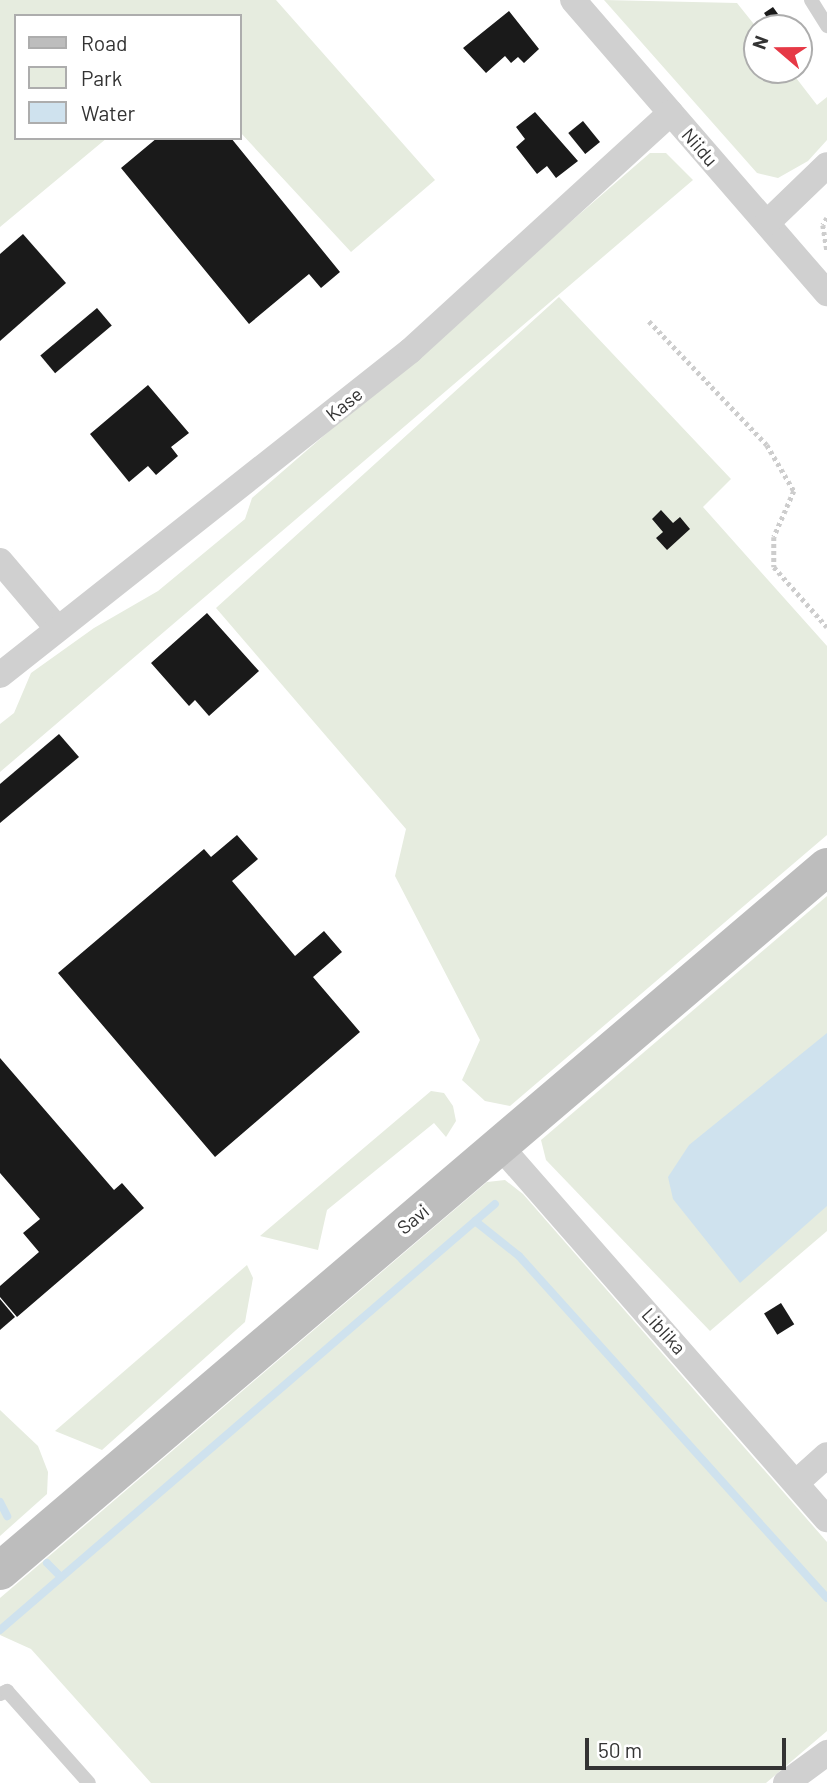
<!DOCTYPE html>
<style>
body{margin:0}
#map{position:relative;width:827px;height:1783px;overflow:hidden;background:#fff;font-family:Barlow,sans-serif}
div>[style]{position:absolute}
.green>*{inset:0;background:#e6ecdf}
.water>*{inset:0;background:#cfe2ee}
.stream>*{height:8px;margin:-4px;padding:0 4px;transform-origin:4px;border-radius:4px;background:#cfe2ee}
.building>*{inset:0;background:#1a1a1a;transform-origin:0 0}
.path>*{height:4.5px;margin-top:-2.25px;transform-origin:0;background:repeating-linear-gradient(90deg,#cdcdcd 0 3.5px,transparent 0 7px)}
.lane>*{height:14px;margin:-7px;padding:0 7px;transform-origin:7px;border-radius:7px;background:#d0d0d0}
.street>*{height:26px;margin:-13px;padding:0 13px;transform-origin:13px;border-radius:13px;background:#d0d0d0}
.secondary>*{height:38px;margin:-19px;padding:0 19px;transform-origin:19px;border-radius:19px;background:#bdbdbd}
span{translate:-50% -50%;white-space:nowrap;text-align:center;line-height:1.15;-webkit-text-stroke:7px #fff;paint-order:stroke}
.street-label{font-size:19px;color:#333}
.legend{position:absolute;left:14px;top:14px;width:228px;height:126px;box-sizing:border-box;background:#fff;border:2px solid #adadad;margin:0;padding:9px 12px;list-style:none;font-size:21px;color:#333}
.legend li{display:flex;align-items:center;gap:14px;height:35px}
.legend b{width:35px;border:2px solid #adadad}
.north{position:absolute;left:743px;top:14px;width:70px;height:70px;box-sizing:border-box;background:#fff;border:2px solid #adadad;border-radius:50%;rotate:290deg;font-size:19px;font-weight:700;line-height:28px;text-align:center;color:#333}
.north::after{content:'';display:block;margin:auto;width:24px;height:32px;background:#e63946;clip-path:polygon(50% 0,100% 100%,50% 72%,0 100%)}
.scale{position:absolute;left:585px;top:1738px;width:201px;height:32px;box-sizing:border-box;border:4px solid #333;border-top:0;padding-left:9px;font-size:21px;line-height:24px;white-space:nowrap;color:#333;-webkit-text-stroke:5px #fff;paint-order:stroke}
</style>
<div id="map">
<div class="green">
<i style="clip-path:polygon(0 0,276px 0,435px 180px,351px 252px,240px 132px,240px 16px,16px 16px,16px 138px,107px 138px,0 227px)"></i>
<i style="clip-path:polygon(604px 0,737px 3px,757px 28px,757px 70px,790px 70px,817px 105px,827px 97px,827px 140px,808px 161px,778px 178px,757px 173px)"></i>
<i style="clip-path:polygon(650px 153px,666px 153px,693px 180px,0 772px,0 724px,14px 713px,31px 673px,94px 628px,158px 591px,245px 519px,252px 498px)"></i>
<i style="clip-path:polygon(559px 297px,731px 479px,703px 507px,827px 646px,827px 835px,510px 1106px,485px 1101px,462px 1080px,480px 1040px,395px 876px,406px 829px,216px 608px)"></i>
<i style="clip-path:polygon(827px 896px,827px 1231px,710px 1331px,546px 1160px,541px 1140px)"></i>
<i style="clip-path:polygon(431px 1091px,444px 1093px,453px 1106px,456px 1121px,446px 1137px,434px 1123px,327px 1210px,318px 1250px,260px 1236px)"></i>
<i style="clip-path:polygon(505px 1180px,523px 1194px,827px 1542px,827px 1731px,766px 1783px,151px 1783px,31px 1649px,0 1635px,0 1598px,487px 1182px)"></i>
<i style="clip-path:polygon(247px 1265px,253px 1278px,245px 1322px,102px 1450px,55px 1431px)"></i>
<i style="clip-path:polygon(0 1410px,38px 1446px,48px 1472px,47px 1494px,0 1536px)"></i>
</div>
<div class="water">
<i style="clip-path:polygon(827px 1033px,827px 1206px,740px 1283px,673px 1199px,668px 1177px,689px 1145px)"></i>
</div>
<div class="stream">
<i style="left:475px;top:1221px;width:56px;rotate:38.5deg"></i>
<i style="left:519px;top:1256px;width:460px;rotate:48deg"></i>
<i style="left:0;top:1502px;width:16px;rotate:63deg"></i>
<i style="left:47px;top:1563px;width:18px;rotate:45deg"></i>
<i style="left:0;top:1630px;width:653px;rotate:-40.72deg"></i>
</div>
<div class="building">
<i style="clip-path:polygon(773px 7px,788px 28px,774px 28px,764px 13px)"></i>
<i style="clip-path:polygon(509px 11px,539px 49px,524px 63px,518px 57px,511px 63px,505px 56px,486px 73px,463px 48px)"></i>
<i style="clip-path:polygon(535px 112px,578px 161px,556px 178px,547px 166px,537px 174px,516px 147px,525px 139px,516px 127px)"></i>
<i style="left:583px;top:121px;width:27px;height:19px;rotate:51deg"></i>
<i style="clip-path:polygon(157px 138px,231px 138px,340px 272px,321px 288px,309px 274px,249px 324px,121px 168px)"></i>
<i style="clip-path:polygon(23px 234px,66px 283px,0 341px,0 254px)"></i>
<i style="left:97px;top:308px;width:23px;height:74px;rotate:50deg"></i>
<i style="clip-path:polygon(148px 385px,189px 433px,171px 447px,178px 456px,156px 475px,148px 466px,129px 482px,90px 434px)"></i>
<i style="clip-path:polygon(661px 510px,673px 523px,680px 517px,690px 529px,667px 550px,656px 538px,663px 532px,652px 519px)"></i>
<i style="clip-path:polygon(207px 613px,259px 671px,209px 716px,195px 700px,189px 706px,151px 663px)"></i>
<i style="clip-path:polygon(59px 734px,79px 757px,0 823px,0 784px)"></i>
<i style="clip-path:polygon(237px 835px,258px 859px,232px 881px,295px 956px,324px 931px,342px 952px,313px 977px,360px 1032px,215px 1157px,58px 973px,204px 849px,211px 857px)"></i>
<i style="clip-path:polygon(0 1058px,114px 1190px,122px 1183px,144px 1208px,17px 1317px,0 1297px,0 1286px,39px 1252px,23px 1233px,40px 1219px,0 1173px)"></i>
<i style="clip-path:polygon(0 1299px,15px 1317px,0 1330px)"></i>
<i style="left:781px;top:1303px;width:25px;height:20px;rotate:58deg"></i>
</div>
<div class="path">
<i style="left:827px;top:218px;width:8px;rotate:120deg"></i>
<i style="left:823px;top:225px;width:25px;rotate:81deg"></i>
<i style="left:649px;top:321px;width:171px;rotate:46.4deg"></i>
<i style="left:767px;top:445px;width:53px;rotate:59.6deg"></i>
<i style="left:794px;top:491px;width:50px;rotate:113.5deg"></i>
<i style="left:774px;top:537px;width:30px;rotate:90deg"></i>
<i style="left:774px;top:567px;width:80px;rotate:48.5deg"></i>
</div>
<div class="lane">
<i style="left:811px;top:0;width:31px;rotate:58deg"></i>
<i style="left:0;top:1694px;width:8px;rotate:-23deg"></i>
<i style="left:7px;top:1691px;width:123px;rotate:48.3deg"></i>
</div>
<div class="street">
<i style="left:573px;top:0;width:388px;rotate:49.1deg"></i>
<i style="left:767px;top:223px;width:83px;rotate:-44deg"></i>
<i style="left:0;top:561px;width:88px;rotate:49.6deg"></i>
<i style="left:0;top:675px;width:523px;rotate:-38.32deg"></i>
<i style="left:410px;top:351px;width:353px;rotate:-42.4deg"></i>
<i style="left:500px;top:1146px;width:496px;rotate:48.8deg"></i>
<i style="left:797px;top:1482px;width:40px;rotate:-42deg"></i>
<i style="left:786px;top:1783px;width:51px;rotate:-36.2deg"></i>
</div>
<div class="secondary">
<i style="left:0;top:1571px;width:1086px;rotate:-40.41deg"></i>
</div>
<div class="street-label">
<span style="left:700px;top:147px;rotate:49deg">Niidu</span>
<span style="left:344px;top:404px;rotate:-39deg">Kase</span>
<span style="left:413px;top:1219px;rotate:-40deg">Savi</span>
<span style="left:664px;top:1331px;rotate:48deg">Liblika</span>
</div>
<ul class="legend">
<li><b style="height:9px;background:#bdbdbd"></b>Road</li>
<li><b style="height:19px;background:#e6ecdf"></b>Park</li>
<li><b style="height:19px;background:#cfe2ee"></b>Water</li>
</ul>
<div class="north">N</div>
<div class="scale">50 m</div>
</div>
